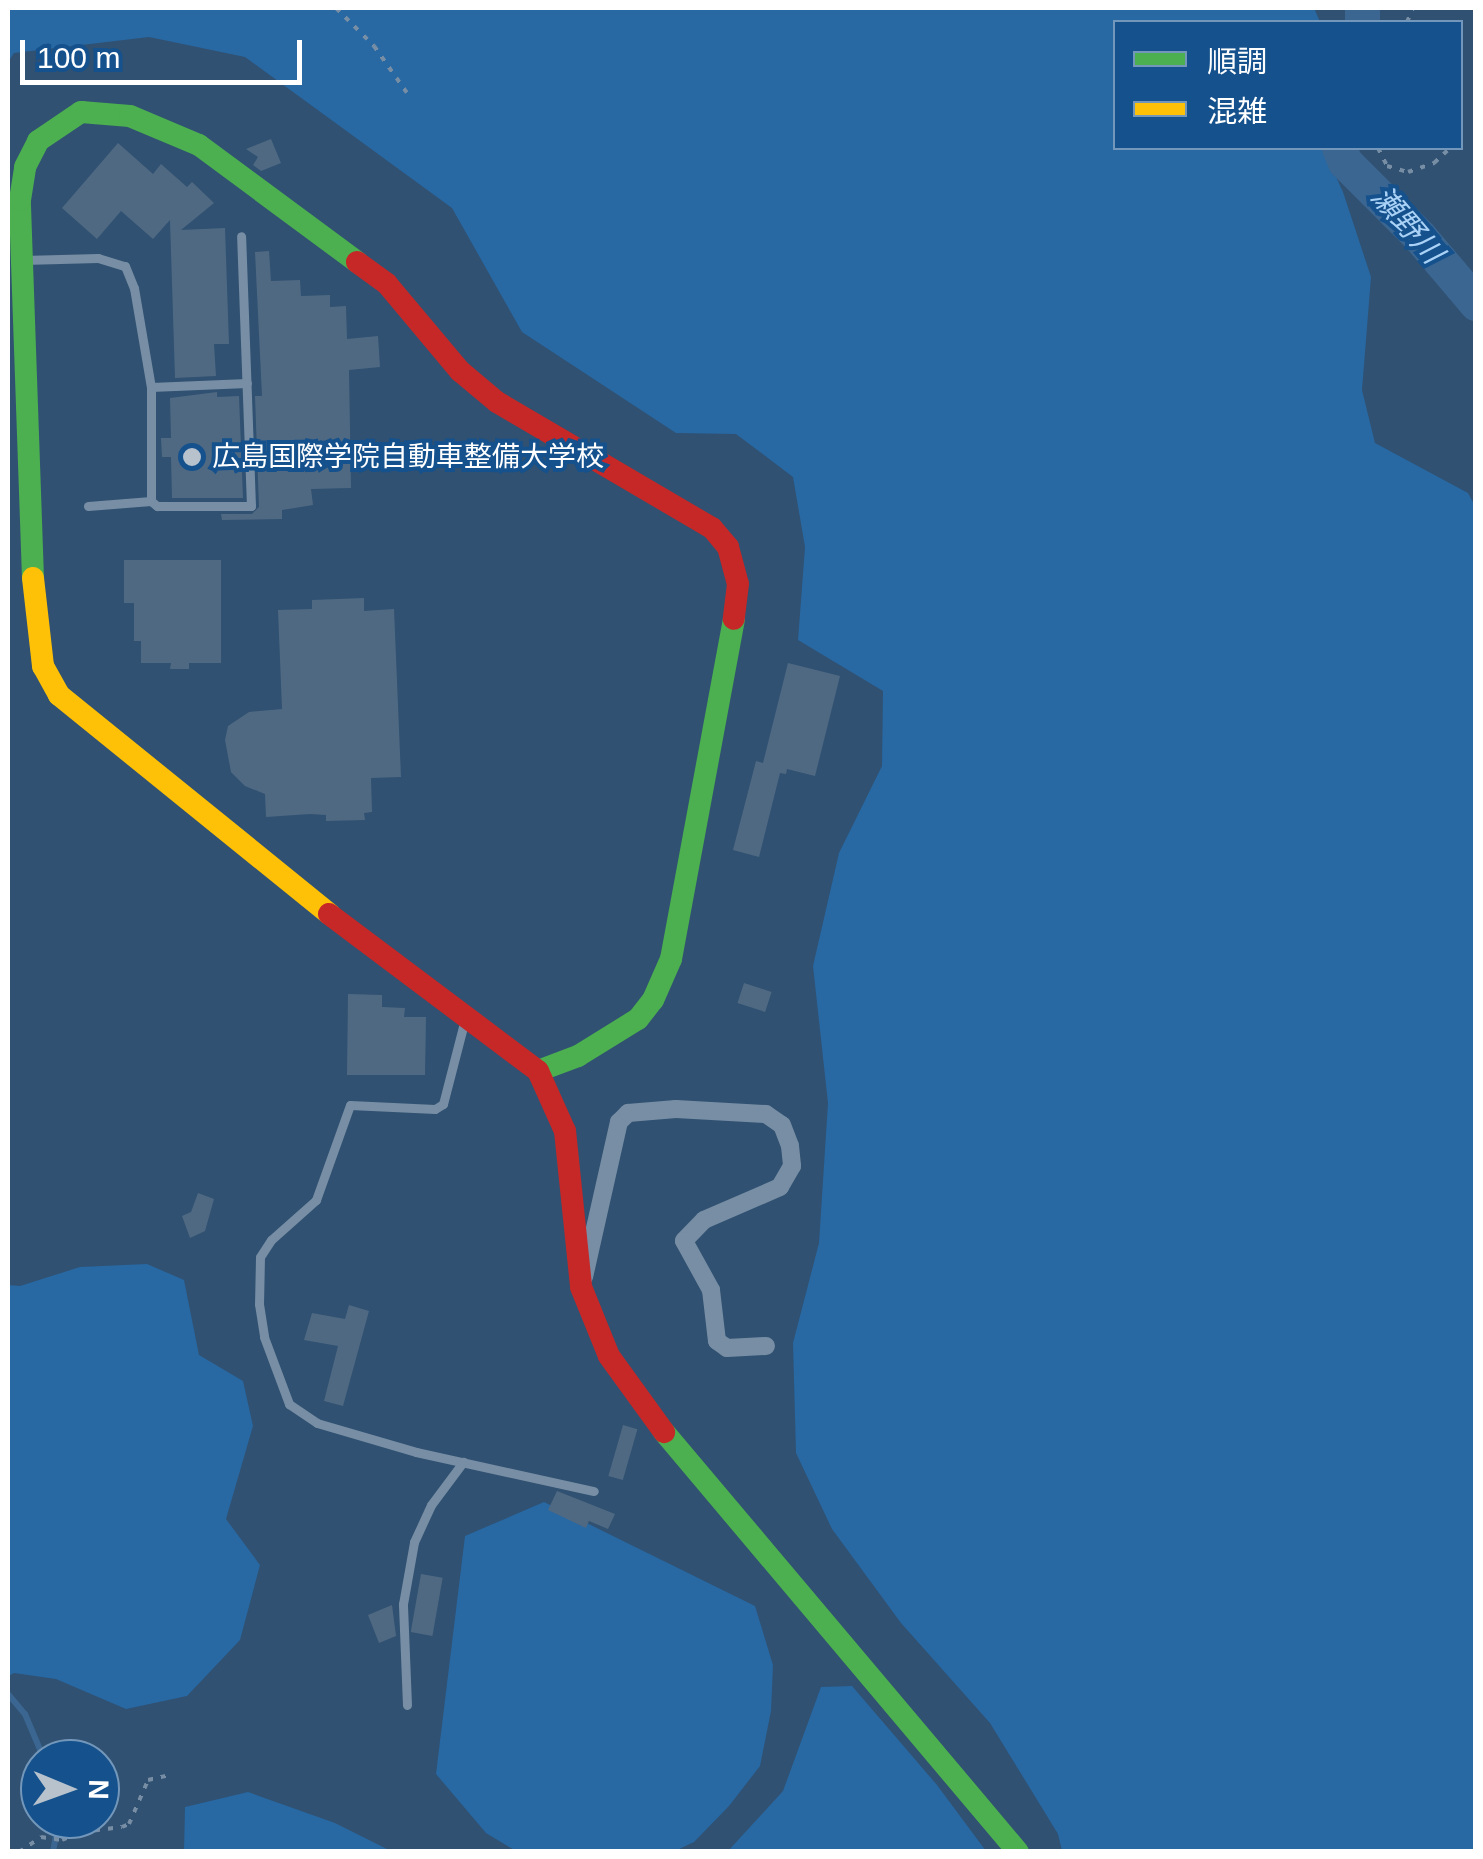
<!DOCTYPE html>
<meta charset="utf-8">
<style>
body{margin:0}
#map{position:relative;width:1483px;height:1859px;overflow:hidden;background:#305171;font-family:Helvetica,"Noto Sans JP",sans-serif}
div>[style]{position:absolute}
.green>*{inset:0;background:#2868a3}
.stream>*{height:6px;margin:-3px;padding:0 3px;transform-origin:3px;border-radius:3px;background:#3b6691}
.river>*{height:35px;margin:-17.5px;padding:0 17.5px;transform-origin:17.5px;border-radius:17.5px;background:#3b6691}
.building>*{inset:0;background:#4f6983;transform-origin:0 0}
.path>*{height:4px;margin-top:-2px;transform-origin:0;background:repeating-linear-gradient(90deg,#778ea5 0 5px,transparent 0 13px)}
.lane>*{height:9px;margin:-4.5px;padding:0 4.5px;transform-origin:4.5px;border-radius:4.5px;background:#778ea5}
.street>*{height:18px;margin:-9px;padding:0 9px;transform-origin:9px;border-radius:9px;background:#778ea5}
.fast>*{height:22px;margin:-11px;padding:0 11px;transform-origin:11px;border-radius:11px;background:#4caf50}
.slow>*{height:22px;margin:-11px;padding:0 11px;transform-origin:11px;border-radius:11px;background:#ffc107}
.jam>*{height:22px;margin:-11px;padding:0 11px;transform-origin:11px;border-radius:11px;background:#c62828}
.dots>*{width:28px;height:28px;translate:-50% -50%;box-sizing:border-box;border:5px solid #15518c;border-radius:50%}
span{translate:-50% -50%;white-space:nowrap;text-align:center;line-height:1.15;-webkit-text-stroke:8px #15518c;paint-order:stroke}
.poi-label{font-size:28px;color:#fff}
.left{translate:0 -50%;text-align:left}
.water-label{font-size:30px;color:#aad2f7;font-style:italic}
.frame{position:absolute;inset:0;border:10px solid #fff;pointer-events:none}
.legend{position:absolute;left:1113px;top:20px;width:350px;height:130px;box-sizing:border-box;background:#15518c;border:2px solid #7397ba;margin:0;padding:12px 18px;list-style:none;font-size:30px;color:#fff}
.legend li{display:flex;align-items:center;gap:20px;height:50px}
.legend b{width:50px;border:2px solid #7397ba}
.north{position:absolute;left:20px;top:1739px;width:100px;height:100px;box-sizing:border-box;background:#15518c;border:2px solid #7397ba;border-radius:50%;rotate:91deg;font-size:28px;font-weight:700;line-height:40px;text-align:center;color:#fff}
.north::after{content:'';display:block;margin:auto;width:35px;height:45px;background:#b7c2cd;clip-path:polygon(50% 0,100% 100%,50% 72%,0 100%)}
.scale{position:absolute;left:20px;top:40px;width:282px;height:45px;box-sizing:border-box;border:5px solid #fff;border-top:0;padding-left:12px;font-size:30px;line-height:35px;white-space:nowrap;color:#fff;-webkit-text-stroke:8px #15518c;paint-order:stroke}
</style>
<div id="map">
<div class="green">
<i style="clip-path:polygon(8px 8px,1314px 8px,1320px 22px,1116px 22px,1116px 148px,1323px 148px,1343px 192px,1371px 277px,1362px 390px,1375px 443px,1468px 493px,1475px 506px,1475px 1851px,1062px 1851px,1058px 1834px,990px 1723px,901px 1623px,832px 1529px,796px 1453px,793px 1343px,819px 1243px,828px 1103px,813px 966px,839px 853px,882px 766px,883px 691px,798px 640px,805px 547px,793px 477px,736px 434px,676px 433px,522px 332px,452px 208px,245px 57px,149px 37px,14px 53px,8px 62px)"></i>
<i style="clip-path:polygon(147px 1264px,184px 1280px,199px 1355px,243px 1381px,253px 1426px,226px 1519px,260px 1565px,240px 1640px,187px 1696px,126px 1709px,56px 1679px,14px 1673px,8px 1676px,8px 1285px,20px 1286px,80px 1267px)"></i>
<i style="clip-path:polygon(544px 1502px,755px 1606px,773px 1665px,771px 1711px,760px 1766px,729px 1806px,694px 1842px,675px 1851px,516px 1851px,486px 1833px,436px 1774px,465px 1536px)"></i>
<i style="clip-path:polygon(852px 1686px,937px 1785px,986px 1851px,728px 1851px,783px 1791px,821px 1687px)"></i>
<i style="clip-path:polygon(248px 1792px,335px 1823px,391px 1851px,184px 1851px,185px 1807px)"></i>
</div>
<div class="stream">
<i style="left:8px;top:1694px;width:26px;rotate:50deg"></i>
<i style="left:25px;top:1714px;width:49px;rotate:67.1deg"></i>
<i style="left:53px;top:1852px;width:34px;rotate:-80deg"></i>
</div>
<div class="river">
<i style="left:1362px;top:22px;width:14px;rotate:-90deg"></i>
<i style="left:1339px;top:148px;width:15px;rotate:67deg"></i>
<i style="left:1345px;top:162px;width:106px;rotate:45deg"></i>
<i style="left:1420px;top:237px;width:87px;rotate:49.7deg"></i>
</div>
<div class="building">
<i style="clip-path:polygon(271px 139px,281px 163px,261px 171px,253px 165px,258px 157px,246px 149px)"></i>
<i style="clip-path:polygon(118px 143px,153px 174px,161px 164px,187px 187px,192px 182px,214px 203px,181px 230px,225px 228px,229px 344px,214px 344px,216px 376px,175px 378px,170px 220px,153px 239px,121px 211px,97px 239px,62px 208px)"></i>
<i style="clip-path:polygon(269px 251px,271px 281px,300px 280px,301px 296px,330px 295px,330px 307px,346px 306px,347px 339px,378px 336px,380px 367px,349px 370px,351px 488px,311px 489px,313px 505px,282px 510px,282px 519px,222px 520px,221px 514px,252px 514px,259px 507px,255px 396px,262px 396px,255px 252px)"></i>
<i style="clip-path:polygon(217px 392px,217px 397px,239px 396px,243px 498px,172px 498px,171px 457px,162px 457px,161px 438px,171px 438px,170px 398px)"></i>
<i style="clip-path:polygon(124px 560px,221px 560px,221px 663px,189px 663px,189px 669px,170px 669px,171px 663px,141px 663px,141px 641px,134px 641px,134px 603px,124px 603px)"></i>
<i style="clip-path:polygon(364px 598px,364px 611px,394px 609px,401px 777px,371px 778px,372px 812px,364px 813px,365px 820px,326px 821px,326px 815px,310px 814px,266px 817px,265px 794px,245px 786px,231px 772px,225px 740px,228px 726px,249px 712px,282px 709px,278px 610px,312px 609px,312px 600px)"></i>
<i style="clip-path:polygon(788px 663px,840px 676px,815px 776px,787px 769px,786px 774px,780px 773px,759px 857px,733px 850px,756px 761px,763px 763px)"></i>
<i style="left:744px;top:983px;width:29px;height:21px;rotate:18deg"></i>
<i style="clip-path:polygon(348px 994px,382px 995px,382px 1007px,405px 1008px,404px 1017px,426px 1017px,425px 1075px,347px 1075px)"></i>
<i style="clip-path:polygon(198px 1193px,214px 1199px,205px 1231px,190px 1238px,182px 1216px,191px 1212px)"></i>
<i style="clip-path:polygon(349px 1305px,369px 1311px,343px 1406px,324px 1401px,338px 1346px,304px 1340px,312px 1313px,345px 1319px)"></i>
<i style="left:623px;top:1425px;width:15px;height:53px;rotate:16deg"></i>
<i style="clip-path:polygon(557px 1491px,615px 1514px,608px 1529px,589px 1521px,586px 1528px,548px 1510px)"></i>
<i style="left:421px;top:1574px;width:22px;height:59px;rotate:10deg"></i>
<i style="clip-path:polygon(392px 1605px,396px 1636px,379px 1643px,368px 1615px)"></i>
</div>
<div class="path">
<i style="left:336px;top:8px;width:54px;rotate:45deg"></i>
<i style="left:374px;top:46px;width:57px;rotate:54.9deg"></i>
<i style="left:1407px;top:22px;width:15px;rotate:-67deg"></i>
<i style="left:1378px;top:148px;width:20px;rotate:63deg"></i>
<i style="left:1387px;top:166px;width:22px;rotate:16deg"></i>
<i style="left:1408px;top:172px;width:28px;rotate:-19deg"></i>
<i style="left:1434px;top:163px;width:22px;rotate:-43deg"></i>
<i style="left:19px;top:1852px;width:27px;rotate:-34deg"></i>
<i style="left:41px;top:1837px;width:21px;rotate:8deg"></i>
<i style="left:62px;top:1840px;width:22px;rotate:-22deg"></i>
<i style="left:82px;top:1832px;width:40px;rotate:-7.1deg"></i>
<i style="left:122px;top:1827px;width:8px;rotate:-23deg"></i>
<i style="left:129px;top:1824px;width:48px;rotate:-66.6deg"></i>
<i style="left:148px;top:1780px;width:23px;rotate:-13deg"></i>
</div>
<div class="lane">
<i style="left:23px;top:260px;width:75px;rotate:-1.5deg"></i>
<i style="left:98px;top:258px;width:28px;rotate:17deg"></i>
<i style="left:125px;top:266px;width:24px;rotate:68deg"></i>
<i style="left:134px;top:288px;width:100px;rotate:80.3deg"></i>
<i style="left:151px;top:387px;width:114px;rotate:90deg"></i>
<i style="left:151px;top:501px;width:8px;rotate:40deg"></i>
<i style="left:157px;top:506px;width:94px"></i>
<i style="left:251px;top:506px;width:270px;rotate:-92.1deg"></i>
<i style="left:151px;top:387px;width:96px;rotate:-2.4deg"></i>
<i style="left:88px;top:506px;width:63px;rotate:-4.5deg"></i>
<i style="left:465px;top:1019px;width:88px;rotate:104.5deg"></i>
<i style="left:443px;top:1104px;width:9px;rotate:148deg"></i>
<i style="left:435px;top:1109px;width:85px;rotate:-177.3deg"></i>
<i style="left:350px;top:1105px;width:101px;rotate:109.7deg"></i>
<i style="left:316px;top:1200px;width:60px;rotate:138.4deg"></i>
<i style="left:271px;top:1240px;width:20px;rotate:123deg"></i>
<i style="left:260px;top:1257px;width:47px;rotate:91.2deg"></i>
<i style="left:259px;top:1304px;width:33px;rotate:81deg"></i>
<i style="left:264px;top:1337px;width:72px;rotate:69.5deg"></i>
<i style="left:289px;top:1404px;width:34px;rotate:34deg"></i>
<i style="left:317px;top:1423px;width:103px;rotate:16.3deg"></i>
<i style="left:416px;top:1452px;width:182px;rotate:12.4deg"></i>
<i style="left:407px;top:1705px;width:101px;rotate:-92.3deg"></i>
<i style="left:403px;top:1604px;width:63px;rotate:-79.9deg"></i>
<i style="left:414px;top:1542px;width:41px;rotate:-65.3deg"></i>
<i style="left:431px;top:1505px;width:54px;rotate:-53.3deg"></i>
</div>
<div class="street">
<i style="left:584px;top:1277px;width:159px;rotate:-77.3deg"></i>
<i style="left:619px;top:1122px;width:13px;rotate:-45deg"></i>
<i style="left:628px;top:1113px;width:48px;rotate:-4.8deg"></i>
<i style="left:676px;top:1109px;width:90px;rotate:3.2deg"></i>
<i style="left:766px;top:1114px;width:19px;rotate:35deg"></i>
<i style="left:782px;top:1125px;width:22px;rotate:69deg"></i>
<i style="left:790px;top:1146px;width:20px;rotate:84deg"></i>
<i style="left:792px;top:1166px;width:24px;rotate:120deg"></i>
<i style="left:780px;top:1187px;width:83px;rotate:156.5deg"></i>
<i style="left:704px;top:1220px;width:29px;rotate:134deg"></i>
<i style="left:684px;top:1241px;width:56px;rotate:61.1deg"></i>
<i style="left:711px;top:1290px;width:51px;rotate:83.3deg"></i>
<i style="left:717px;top:1341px;width:12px;rotate:35deg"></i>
<i style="left:727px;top:1348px;width:39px;rotate:-3deg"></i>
</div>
<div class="fast">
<i style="left:33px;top:578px;width:378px;rotate:-92deg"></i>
<i style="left:20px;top:200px;width:33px;rotate:-81deg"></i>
<i style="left:25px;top:167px;width:29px;rotate:-63deg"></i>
<i style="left:38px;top:141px;width:52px;rotate:-34deg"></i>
<i style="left:81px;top:112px;width:49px;rotate:4.7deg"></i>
<i style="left:130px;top:116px;width:75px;rotate:22.8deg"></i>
<i style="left:199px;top:145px;width:197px;rotate:36.5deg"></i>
<i style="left:538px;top:1071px;width:43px;rotate:-20.6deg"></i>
<i style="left:578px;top:1056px;width:70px;rotate:-31.7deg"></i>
<i style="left:638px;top:1019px;width:24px;rotate:-52deg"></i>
<i style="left:653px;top:1000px;width:45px;rotate:-66.3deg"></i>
<i style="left:671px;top:959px;width:346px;rotate:-79.5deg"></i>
<i style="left:664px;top:1432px;width:549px;rotate:49.87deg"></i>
</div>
<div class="slow">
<i style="left:33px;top:578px;width:89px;rotate:83.5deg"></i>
<i style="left:43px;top:666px;width:33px;rotate:61deg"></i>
<i style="left:59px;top:695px;width:348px;rotate:39deg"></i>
</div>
<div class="jam">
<i style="left:357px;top:262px;width:37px;rotate:36deg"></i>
<i style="left:387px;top:284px;width:114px;rotate:50deg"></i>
<i style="left:460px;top:371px;width:48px;rotate:40deg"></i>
<i style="left:497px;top:402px;width:249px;rotate:30.4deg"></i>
<i style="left:712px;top:528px;width:25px;rotate:50deg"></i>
<i style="left:728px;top:547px;width:38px;rotate:75deg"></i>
<i style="left:738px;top:584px;width:35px;rotate:97deg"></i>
<i style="left:329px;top:914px;width:261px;rotate:36.9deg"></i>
<i style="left:538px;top:1071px;width:66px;rotate:65.8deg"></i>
<i style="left:565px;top:1131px;width:157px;rotate:84.1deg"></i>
<i style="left:581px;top:1287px;width:74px;rotate:67.9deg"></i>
<i style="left:609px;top:1356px;width:94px;rotate:54.1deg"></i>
</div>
<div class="dots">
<i style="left:192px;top:457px;background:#b7c2cd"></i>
</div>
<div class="poi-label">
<span class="left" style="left:212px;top:457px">広島国際学院自動車整備大学校</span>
</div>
<div class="water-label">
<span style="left:1407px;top:225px;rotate:49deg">瀬野川</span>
</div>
<div class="frame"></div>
<ul class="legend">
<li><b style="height:12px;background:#4caf50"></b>順調</li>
<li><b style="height:12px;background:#ffc107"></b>混雑</li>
</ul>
<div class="north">N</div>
<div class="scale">100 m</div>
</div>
